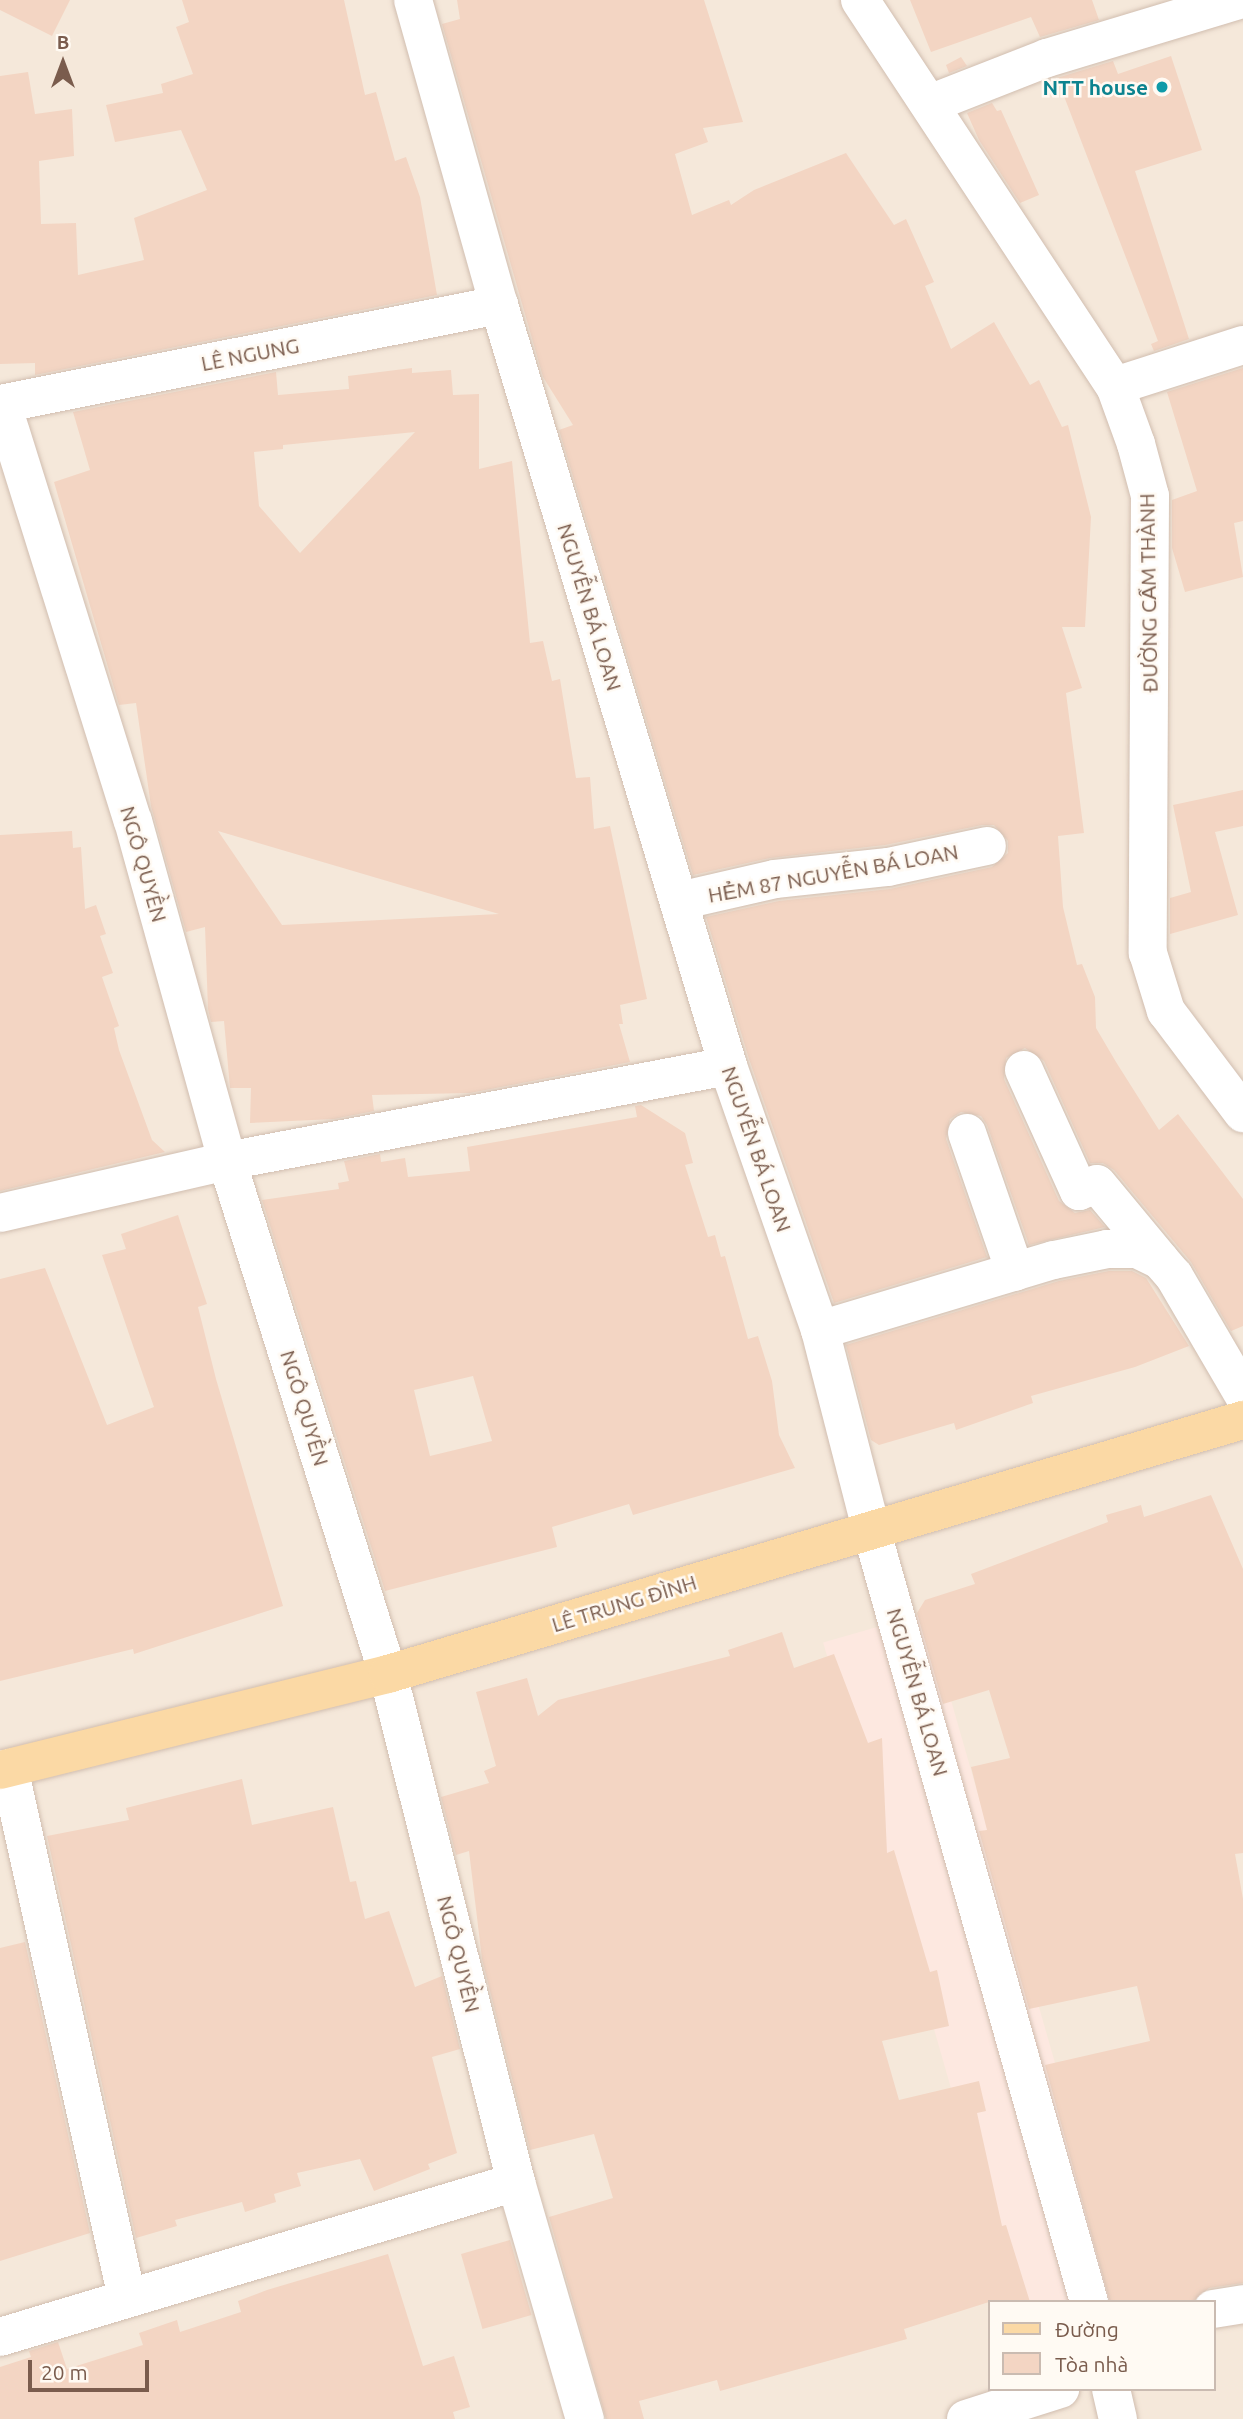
<!DOCTYPE html>
<meta charset="utf-8">
<style>
body{margin:0}
#map{position:relative;width:1243px;height:2419px;overflow:hidden;background:#fdf6ec;font-family:Ubuntu,sans-serif}
div>[style]{position:absolute}
.residential>*{inset:0;background:#f5e8da}
.commercial>*{inset:0;background:#fde8e0;transform-origin:0 0}
.building>*{inset:0;background:#f3d5c3;transform-origin:0 0}
.roads{filter:drop-shadow(0 0 2px #d1beb0) drop-shadow(0 0 2px #d1beb0)}
.minor>*{height:38px;margin:-19px;padding:0 19px;transform-origin:19px;border-radius:19px;background:#fff}
.major>*{height:38px;margin:-19px;padding:0 19px;transform-origin:19px;border-radius:19px;background:#fbd9a5}
.dots>*{width:19px;height:19px;translate:-50% -50%;box-sizing:border-box;border:4px solid #fffaf3;border-radius:50%}
span{translate:-50% -50%;white-space:nowrap;text-align:center;line-height:1.15;-webkit-text-stroke:5px #fffaf3;paint-order:stroke}
.culture-label{font-size:21px;color:#0d838f;font-weight:700}
.right{translate:-100% -50%;text-align:right}
.street-label{font-size:21px;color:#7a5c4d}
.legend{position:absolute;left:988px;top:2300px;width:228px;height:91px;box-sizing:border-box;background:#fffaf3;border:2px solid #cabbb1;margin:0;padding:9px 12px;list-style:none;font-size:21px;color:#7a5c4d}
.legend li{display:flex;align-items:center;gap:14px;height:35px}
.legend b{width:35px;border:2px solid #cabbb1}
.north{position:absolute;left:28px;top:28px;width:70px;height:70px;-webkit-text-stroke:5px #fffaf3;paint-order:stroke;rotate:0deg;font-size:19px;font-weight:700;line-height:28px;text-align:center;color:#7a5c4d}
.north::after{content:'';display:block;margin:auto;width:24px;height:32px;background:#7a5c4d;clip-path:polygon(50% 0,100% 100%,50% 72%,0 100%)}
.scale{position:absolute;left:28px;top:2360px;width:121px;height:32px;box-sizing:border-box;border:4px solid #7a5c4d;border-top:0;padding-left:9px;font-size:21px;line-height:24px;white-space:nowrap;color:#7a5c4d;-webkit-text-stroke:5px #fffaf3;paint-order:stroke}
</style>
<div id="map">
<div class="residential">
<i style="clip-path:polygon(evenodd,0 0,1243px 0,1243px 2419px,0 2419px,0 0,989px 2302px,1213px 2302px,1213px 2389px,989px 2389px,989px 2302px)"></i>
</div>
<div class="commercial">
<i style="left:926px;top:1613px;width:718px;height:107px;rotate:74deg"></i>
</div>
<div class="building">
<i style="clip-path:polygon(0 0,70px 0,52px 36px,0 10px)"></i>
<i style="clip-path:polygon(182px 0,344px 0,365px 95px,376px 92px,395px 161px,406px 157px,420px 197px,437px 295px,35px 375px,35px 363px,0 364px,0 76px,28px 72px,35px 114px,72px 109px,74px 156px,39px 161px,41px 224px,76px 223px,78px 275px,144px 260px,134px 218px,207px 190px,181px 130px,115px 142px,106px 105px,163px 93px,161px 84px,193px 74px,176px 27px,189px 22px)"></i>
<i style="clip-path:polygon(457px 0,704px 0,743px 122px,703px 128px,708px 142px,675px 154px,692px 215px,729px 200px,731px 205px,754px 190px,846px 153px,894px 225px,906px 219px,934px 282px,925px 286px,951px 349px,994px 322px,1030px 385px,1039px 380px,1062px 427px,1068px 425px,1091px 517px,1085px 627px,1062px 627px,1082px 688px,1066px 693px,1084px 833px,1058px 836px,1063px 907px,1077px 965px,1082px 964px,1095px 997px,1096px 1028px,1116px 1062px,1159px 1130px,1178px 1114px,1243px 1199px,1243px 1326px,1231px 1331px,1191px 1262px,1114px 1170px,1103px 1163px,1090px 1163px,1044px 1061px,1025px 1048px,1006px 1058px,1004px 1079px,1059px 1201px,1075px 1213px,1090px 1210px,1105px 1227px,1029px 1245px,987px 1125px,981px 1116px,961px 1112px,950px 1119px,946px 1139px,987px 1257px,834px 1303px,749px 1059px,706px 917px,779px 901px,890px 889px,992px 867px,1008px 853px,1008px 841px,994px 825px,982px 825px,885px 845px,770px 858px,693px 875px,559px 430px,573px 425px,543px 377px,442px 24px,460px 19px)"></i>
<i style="clip-path:polygon(910px 0,1092px 0,1099px 20px,1040px 37px,1031px 17px,931px 52px)"></i>
<i style="clip-path:polygon(1171px 56px,1202px 150px,1135px 171px,1189px 339px,1154px 351px,1151px 344px,1158px 341px,1057px 78px,1113px 61px,1118px 74px)"></i>
<i style="clip-path:polygon(961px 57px,967px 66px,949px 73px,946px 65px)"></i>
<i style="clip-path:polygon(992px 103px,997px 111px,1001px 110px,1039px 195px,1020px 203px,979px 140px,967px 113px)"></i>
<i style="clip-path:polygon(evenodd,412px 368px,412px 373px,451px 370px,453px 395px,479px 394px,479px 469px,512px 461px,530px 643px,543px 641px,552px 681px,560px 679px,576px 778px,590px 777px,594px 829px,610px 826px,647px 999px,620px 1005px,623px 1024px,619px 1024px,630px 1062px,470px 1093px,372px 1095px,374px 1111px,334px 1119px,250px 1123px,251px 1088px,230px 1088px,224px 1021px,211px 1022px,208px 1009px,205px 927px,186px 932px,151px 806px,136px 703px,119px 705px,54px 482px,90px 470px,73px 412px,276px 372px,278px 395px,349px 389px,348px 376px,412px 368px,415px 432px,300px 553px,259px 506px,254px 452px,283px 449px,283px 445px,415px 432px,412px 368px,218px 831px,499px 914px,282px 925px,218px 831px)"></i>
<i style="clip-path:polygon(1243px 368px,1243px 521px,1234px 523px,1243px 577px,1185px 592px,1172px 548px,1172px 500px,1197px 491px,1167px 392px)"></i>
<i style="clip-path:polygon(1243px 790px,1243px 826px,1215px 832px,1238px 915px,1170px 934px,1170px 898px,1191px 892px,1173px 805px)"></i>
<i style="clip-path:polygon(72px 831px,73px 848px,81px 847px,85px 909px,96px 905px,106px 934px,100px 936px,113px 973px,102px 977px,119px 1026px,114px 1028px,119px 1050px,152px 1140px,165px 1152px,0 1191px,0 835px)"></i>
<i style="clip-path:polygon(evenodd,641px 1105px,685px 1133px,693px 1163px,685px 1165px,708px 1237px,715px 1235px,721px 1257px,725px 1256px,748px 1339px,758px 1336px,772px 1381px,779px 1435px,795px 1468px,633px 1515px,629px 1504px,552px 1527px,557px 1547px,385px 1591px,262px 1200px,339px 1189px,338px 1183px,349px 1181px,344px 1161px,380px 1154px,381px 1162px,405px 1158px,408px 1177px,470px 1171px,467px 1147px,637px 1117px,635px 1106px,641px 1105px,473px 1376px,492px 1441px,430px 1456px,414px 1390px,473px 1376px)"></i>
<i style="clip-path:polygon(178px 1215px,207px 1304px,198px 1307px,216px 1379px,283px 1606px,134px 1654px,133px 1649px,0 1681px,0 1279px,45px 1268px,107px 1425px,154px 1407px,102px 1255px,126px 1249px,121px 1234px)"></i>
<i style="clip-path:polygon(1109px 1271px,1132px 1271px,1146px 1278px,1189px 1346px,1135px 1367px,1031px 1396px,1033px 1403px,956px 1430px,954px 1423px,879px 1445px,871px 1440px,846px 1345px,1059px 1281px)"></i>
<i style="clip-path:polygon(1211px 1495px,1243px 1569px,1243px 1853px,1235px 1854px,1243px 1899px,1243px 2283px,1209px 2288px,1192px 2302px,1110px 2302px,1045px 2065px,1150px 2041px,1137px 1986px,1029px 2009px,979px 1831px,987px 1830px,971px 1767px,1010px 1758px,989px 1690px,943px 1704px,917px 1613px,925px 1600px,975px 1584px,971px 1574px,1108px 1522px,1106px 1515px,1141px 1505px,1144px 1517px)"></i>
<i style="clip-path:polygon(782px 1632px,794px 1668px,834px 1654px,868px 1743px,882px 1738px,887px 1853px,894px 1850px,930px 1972px,937px 1970px,949px 2026px,882px 2041px,899px 2100px,979px 2081px,986px 2111px,977px 2113px,1002px 2226px,1006px 2225px,1030px 2302px,989px 2302px,904px 2329px,907px 2339px,720px 2391px,717px 2380px,639px 2401px,644px 2419px,606px 2419px,549px 2217px,613px 2198px,594px 2134px,530px 2150px,482px 1959px,469px 1851px,456px 1855px,441px 1797px,489px 1783px,484px 1771px,496px 1766px,476px 1692px,527px 1678px,538px 1716px,558px 1700px,730px 1656px,728px 1650px)"></i>
<i style="clip-path:polygon(242px 1779px,252px 1825px,333px 1807px,350px 1882px,356px 1881px,365px 1919px,389px 1911px,415px 1987px,442px 1976px,460px 2049px,432px 2057px,457px 2153px,428px 2164px,430px 2169px,374px 2191px,360px 2159px,297px 2173px,301px 2186px,274px 2194px,276px 2202px,245px 2212px,242px 2202px,175px 2220px,177px 2226px,136px 2238px,47px 1836px,129px 1820px,126px 1808px)"></i>
<i style="clip-path:polygon(25px 1942px,90px 2233px,0 2261px,0 1948px)"></i>
<i style="left:510px;top:2240px;width:78px;height:51px;rotate:74deg"></i>
<i style="clip-path:polygon(388px 2254px,423px 2366px,454px 2356px,470px 2407px,453px 2412px,455px 2419px,0 2419px,0 2367px,31px 2357px,29px 2351px,58px 2342px,67px 2369px,143px 2345px,139px 2333px,177px 2320px,180px 2332px,241px 2312px,238px 2301px,267px 2290px)"></i>
</div>
<div class="roads">
<div class="minor">
<i style="left:413px;top:0;width:317px;rotate:74.3deg"></i>
<i style="left:499px;top:305px;width:795px;rotate:73.25deg"></i>
<i style="left:728px;top:1066px;width:280px;rotate:70.8deg"></i>
<i style="left:820px;top:1330px;width:205px;rotate:75.6deg"></i>
<i style="left:871px;top:1529px;width:803px;rotate:74.25deg"></i>
<i style="left:860px;top:0;width:463px;rotate:56.6deg"></i>
<i style="left:1115px;top:386px;width:62px;rotate:70.1deg"></i>
<i style="left:1136px;top:444px;width:54px;rotate:74.9deg"></i>
<i style="left:1150px;top:496px;width:457px;rotate:90.3deg"></i>
<i style="left:1148px;top:953px;width:61px;rotate:72.8deg"></i>
<i style="left:1166px;top:1011px;width:128px;rotate:53deg"></i>
<i style="left:932px;top:103px;width:123px;rotate:-21.4deg"></i>
<i style="left:1047px;top:58px;width:201px;rotate:-16.8deg"></i>
<i style="left:1115px;top:386px;width:134px;rotate:-17.8deg"></i>
<i style="left:0;top:404px;width:509px;rotate:-11.22deg"></i>
<i style="left:2px;top:404px;width:437px;rotate:72.6deg"></i>
<i style="left:133px;top:821px;width:353px;rotate:74.5deg"></i>
<i style="left:227px;top:1161px;width:538px;rotate:72.58deg"></i>
<i style="left:388px;top:1674px;width:524px;rotate:75.86deg"></i>
<i style="left:516px;top:2182px;width:247px;rotate:73.8deg"></i>
<i style="left:679px;top:901px;width:98px;rotate:-12.9deg"></i>
<i style="left:775px;top:879px;width:114px;rotate:-6.1deg"></i>
<i style="left:888px;top:867px;width:101px;rotate:-12deg"></i>
<i style="left:1024px;top:1070px;width:133px;rotate:65.6deg"></i>
<i style="left:1079px;top:1191px;width:19px;rotate:-21deg"></i>
<i style="left:1097px;top:1184px;width:99px;rotate:50.3deg"></i>
<i style="left:967px;top:1133px;width:147px;rotate:70.9deg"></i>
<i style="left:0;top:1213px;width:233px;rotate:-12.9deg"></i>
<i style="left:227px;top:1161px;width:510px;rotate:-10.74deg"></i>
<i style="left:820px;top:1330px;width:244px;rotate:-16.7deg"></i>
<i style="left:1054px;top:1260px;width:54px;rotate:-11.7deg"></i>
<i style="left:1107px;top:1249px;width:30px"></i>
<i style="left:1137px;top:1249px;width:25px;rotate:26deg"></i>
<i style="left:1160px;top:1260px;width:21px;rotate:49deg"></i>
<i style="left:1174px;top:1276px;width:137px;rotate:59.7deg"></i>
<i style="left:9px;top:1768px;width:543px;rotate:77.45deg"></i>
<i style="left:1213px;top:2309px;width:30px;rotate:-9deg"></i>
<i style="left:0;top:2337px;width:539px;rotate:-16.72deg"></i>
<i style="left:1111px;top:2389px;width:31px;rotate:77deg"></i>
<i style="left:966px;top:2419px;width:99px;rotate:-17.7deg"></i>
</div>
<div class="major">
<i style="left:0;top:1770px;width:400px;rotate:-13.9deg"></i>
<i style="left:388px;top:1674px;width:892px;rotate:-16.55deg"></i>
</div>
</div>
<div class="dots">
<i style="left:1162px;top:87px;background:#0f9aa8"></i>
</div>
<div class="culture-label">
<span class="right" style="left:1148px;top:87px">NTT house</span>
</div>
<div class="street-label">
<span style="left:250px;top:354px;rotate:-11deg">LÊ NGUNG</span>
<span style="left:1148px;top:593px;rotate:-91deg">ĐƯỜNG CẨM THÀNH</span>
<span style="left:590px;top:607px;rotate:73deg">NGUYỄN BÁ LOAN</span>
<span style="left:144px;top:864px;rotate:74deg">NGÔ QUYỀN</span>
<span style="left:833px;top:873px;rotate:-10deg">HẺM 87 NGUYỄN BÁ LOAN</span>
<span style="left:757px;top:1149px;rotate:71deg">NGUYỄN BÁ LOAN</span>
<span style="left:305px;top:1408px;rotate:73deg">NGÔ QUYỀN</span>
<span style="left:624px;top:1603px;rotate:-17deg">LÊ TRUNG ĐÌNH</span>
<span style="left:918px;top:1692px;rotate:74deg">NGUYỄN BÁ LOAN</span>
<span style="left:459px;top:1954px;rotate:76deg">NGÔ QUYỀN</span>
</div>
<ul class="legend">
<li><b style="height:9px;background:#fbd9a5"></b>Đường</li>
<li><b style="height:19px;background:#f3d5c3"></b>Tòa nhà</li>
</ul>
<div class="north">B</div>
<div class="scale">20 m</div>
</div>
